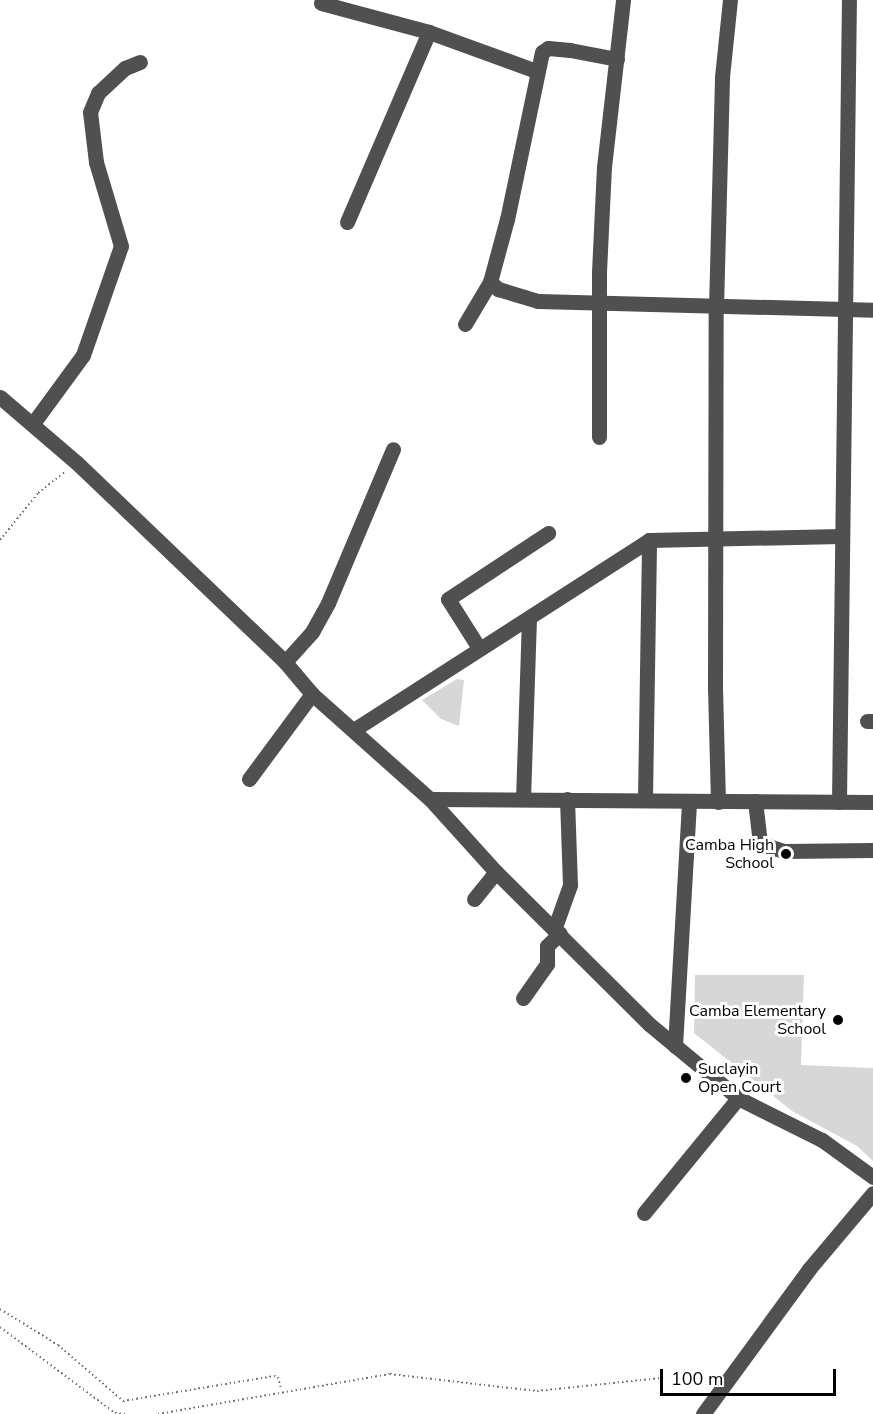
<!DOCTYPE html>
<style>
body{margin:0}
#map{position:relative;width:873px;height:1414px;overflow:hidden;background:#fff;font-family:"Nunito Sans",sans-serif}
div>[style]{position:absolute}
.green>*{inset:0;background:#d7d7d7}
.path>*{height:2px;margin-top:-1px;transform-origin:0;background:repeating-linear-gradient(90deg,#727272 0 1.5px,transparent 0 4.5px)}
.minor>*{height:15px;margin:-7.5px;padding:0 7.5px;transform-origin:7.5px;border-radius:7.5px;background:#505050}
.dots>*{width:16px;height:16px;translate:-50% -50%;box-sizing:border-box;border:3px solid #fff;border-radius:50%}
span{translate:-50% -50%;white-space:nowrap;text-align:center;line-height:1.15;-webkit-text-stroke:6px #fff;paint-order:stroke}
.poi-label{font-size:16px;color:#000}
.right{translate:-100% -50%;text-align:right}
.left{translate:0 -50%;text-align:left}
.scale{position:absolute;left:660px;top:1369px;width:176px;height:27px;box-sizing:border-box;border:3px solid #000;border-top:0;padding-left:8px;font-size:18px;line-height:21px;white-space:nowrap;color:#000;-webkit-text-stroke:4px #fff;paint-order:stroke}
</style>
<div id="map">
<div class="green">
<i style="clip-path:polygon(457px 679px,464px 680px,459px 726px,441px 719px,422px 700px)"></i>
<i style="clip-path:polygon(695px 975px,804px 975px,801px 1065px,873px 1068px,873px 1161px,857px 1146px,792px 1111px,694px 1033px)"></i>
</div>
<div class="path">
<i style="left:0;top:540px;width:60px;rotate:-51deg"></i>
<i style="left:38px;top:493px;width:36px;rotate:-38deg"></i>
<i style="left:0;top:1309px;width:68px;rotate:31.8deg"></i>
<i style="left:58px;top:1345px;width:86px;rotate:40.7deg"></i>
<i style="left:123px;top:1401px;width:153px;rotate:-9.4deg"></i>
<i style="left:274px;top:1376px;width:4px;rotate:14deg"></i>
<i style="left:278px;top:1377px;width:12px;rotate:76deg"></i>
<i style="left:0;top:1327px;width:144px;rotate:36.8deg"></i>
<i style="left:115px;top:1413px;width:10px;rotate:6deg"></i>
<i style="left:158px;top:1414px;width:235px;rotate:-9.8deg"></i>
<i style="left:390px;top:1374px;width:148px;rotate:6.6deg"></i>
<i style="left:537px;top:1391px;width:124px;rotate:-6deg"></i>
</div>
<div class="minor">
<i style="left:321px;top:3px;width:112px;rotate:15deg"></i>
<i style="left:429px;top:32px;width:114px;rotate:20deg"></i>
<i style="left:617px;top:59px;width:48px;rotate:-169.2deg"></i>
<i style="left:570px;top:50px;width:22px;rotate:-175deg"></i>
<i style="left:548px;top:48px;width:7px;rotate:146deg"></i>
<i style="left:542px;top:52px;width:171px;rotate:101.8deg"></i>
<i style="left:507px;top:219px;width:65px;rotate:105.1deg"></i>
<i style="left:490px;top:282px;width:11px;rotate:41deg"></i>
<i style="left:498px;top:289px;width:42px;rotate:16.7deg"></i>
<i style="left:538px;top:301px;width:335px;rotate:1.5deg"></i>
<i style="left:347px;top:222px;width:207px;rotate:-66.7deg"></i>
<i style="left:465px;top:324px;width:49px;rotate:-59.2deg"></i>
<i style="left:0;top:397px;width:101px;rotate:40.6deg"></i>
<i style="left:77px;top:463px;width:288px;rotate:43.7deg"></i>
<i style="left:285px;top:662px;width:42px;rotate:49.8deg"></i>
<i style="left:312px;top:694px;width:158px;rotate:41.7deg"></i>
<i style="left:430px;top:799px;width:98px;rotate:47.9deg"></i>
<i style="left:496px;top:872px;width:216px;rotate:44.8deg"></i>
<i style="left:649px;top:1024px;width:116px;rotate:39.7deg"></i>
<i style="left:738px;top:1098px;width:94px;rotate:26.6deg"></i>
<i style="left:822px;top:1140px;width:63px;rotate:36deg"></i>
<i style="left:34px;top:422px;width:83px;rotate:-53.8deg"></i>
<i style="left:83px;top:355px;width:115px;rotate:-70.8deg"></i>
<i style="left:121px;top:246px;width:88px;rotate:-106.6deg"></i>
<i style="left:96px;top:162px;width:50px;rotate:-96.8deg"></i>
<i style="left:90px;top:112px;width:21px;rotate:-67deg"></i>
<i style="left:98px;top:93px;width:37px;rotate:-43deg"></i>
<i style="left:125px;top:68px;width:16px;rotate:-22deg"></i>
<i style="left:599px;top:437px;width:165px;rotate:-90deg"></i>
<i style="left:599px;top:272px;width:105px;rotate:-87.3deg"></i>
<i style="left:604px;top:167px;width:168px;rotate:-83.5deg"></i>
<i style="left:479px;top:648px;width:58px;rotate:-122.3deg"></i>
<i style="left:448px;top:599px;width:120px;rotate:-33.4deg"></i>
<i style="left:285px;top:662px;width:40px;rotate:-48deg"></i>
<i style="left:312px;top:632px;width:33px;rotate:-61deg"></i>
<i style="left:328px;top:603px;width:167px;rotate:-67.1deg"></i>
<i style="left:867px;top:721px;width:6px"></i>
<i style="left:355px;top:729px;width:350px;rotate:-32.7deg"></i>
<i style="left:649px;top:540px;width:192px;rotate:-1.2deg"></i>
<i style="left:249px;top:779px;width:106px;rotate:-53.5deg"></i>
<i style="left:430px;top:799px;width:443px;rotate:0.4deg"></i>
<i style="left:523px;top:799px;width:179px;rotate:-88.1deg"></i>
<i style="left:645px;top:799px;width:259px;rotate:-89.1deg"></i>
<i style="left:755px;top:801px;width:42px;rotate:83.2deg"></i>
<i style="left:760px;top:843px;width:9px;rotate:21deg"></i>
<i style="left:768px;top:846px;width:16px;rotate:18deg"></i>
<i style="left:783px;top:851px;width:90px;rotate:-0.6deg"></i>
<i style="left:718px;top:802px;width:112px;rotate:-91.5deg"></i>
<i style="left:715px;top:690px;width:382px;rotate:-89.9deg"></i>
<i style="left:716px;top:308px;width:231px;rotate:-88.5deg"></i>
<i style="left:722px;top:77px;width:77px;rotate:-84.1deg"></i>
<i style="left:839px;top:802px;width:802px;rotate:-89.29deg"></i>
<i style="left:474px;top:899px;width:35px;rotate:-51deg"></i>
<i style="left:555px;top:927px;width:45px;rotate:-70.3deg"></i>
<i style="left:570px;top:885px;width:86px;rotate:-92deg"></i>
<i style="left:523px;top:998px;width:42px;rotate:-54.8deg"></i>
<i style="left:547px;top:964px;width:18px;rotate:-90deg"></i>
<i style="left:547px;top:946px;width:18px;rotate:-45deg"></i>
<i style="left:675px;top:1046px;width:245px;rotate:-86.7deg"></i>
<i style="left:644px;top:1213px;width:149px;rotate:-50.7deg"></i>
<i style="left:703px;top:1414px;width:180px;rotate:-53.8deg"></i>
<i style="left:809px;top:1269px;width:99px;rotate:-49.9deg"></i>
</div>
<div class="dots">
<i style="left:786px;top:854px;background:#000"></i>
<i style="left:838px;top:1020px;background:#000"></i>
<i style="left:686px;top:1078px;background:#000"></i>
</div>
<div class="poi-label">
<span class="right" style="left:774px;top:854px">Camba High<br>School</span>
<span class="right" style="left:826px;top:1020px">Camba Elementary<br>School</span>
<span class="left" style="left:698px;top:1078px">Suclayin<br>Open Court</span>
</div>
<div class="scale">100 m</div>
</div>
